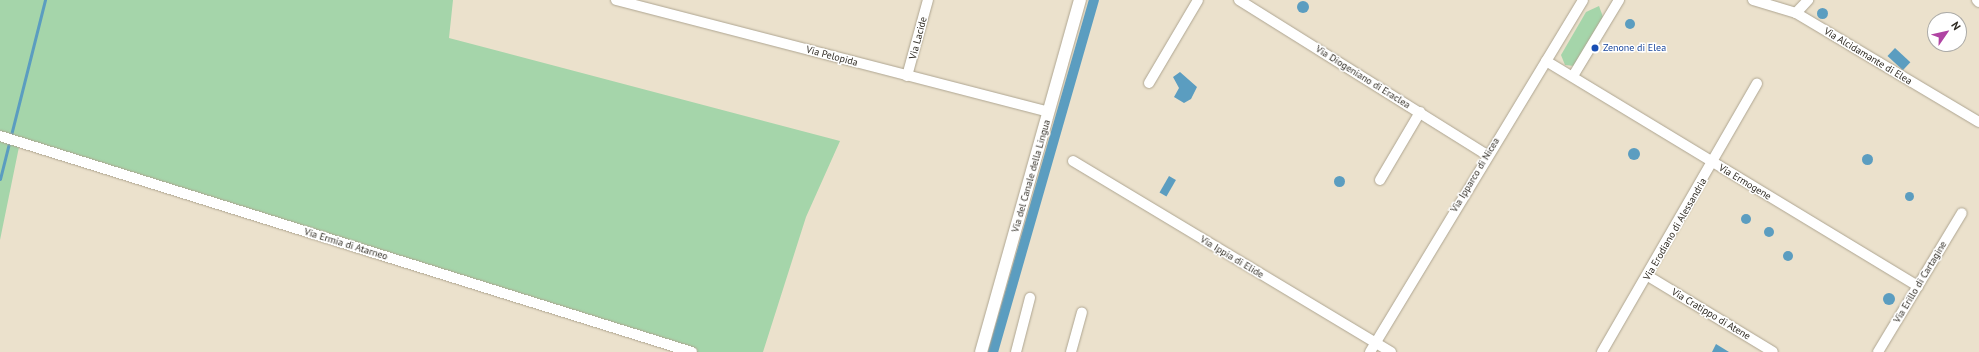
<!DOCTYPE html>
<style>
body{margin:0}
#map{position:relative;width:1979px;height:352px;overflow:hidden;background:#ebe1cc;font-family:"PT Sans",sans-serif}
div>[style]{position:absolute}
.green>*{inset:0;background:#a5d5aa}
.water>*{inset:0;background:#5b9dc0;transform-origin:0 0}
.round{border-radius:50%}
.stream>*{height:3px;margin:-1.5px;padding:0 1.5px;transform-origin:1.5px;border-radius:1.5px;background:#5b9dc0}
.canal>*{height:10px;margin:-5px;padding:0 5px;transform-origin:5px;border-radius:5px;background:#5b9dc0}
.roads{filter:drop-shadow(0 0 1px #aea591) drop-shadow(0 0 1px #aea591)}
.minor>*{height:10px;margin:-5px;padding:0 5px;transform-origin:5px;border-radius:5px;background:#fff}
.tertiary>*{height:12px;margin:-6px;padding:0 6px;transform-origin:6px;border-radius:6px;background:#fff}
.dots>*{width:11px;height:11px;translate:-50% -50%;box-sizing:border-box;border:2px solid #fff;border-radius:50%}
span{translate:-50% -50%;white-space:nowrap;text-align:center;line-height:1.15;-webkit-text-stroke:3px #fff;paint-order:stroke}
.street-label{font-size:10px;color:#302c24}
.transit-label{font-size:10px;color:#164399}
.left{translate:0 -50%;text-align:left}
.north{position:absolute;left:1927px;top:12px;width:40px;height:40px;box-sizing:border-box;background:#fff;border:1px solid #acaba7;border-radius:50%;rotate:56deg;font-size:11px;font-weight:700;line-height:16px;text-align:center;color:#302c24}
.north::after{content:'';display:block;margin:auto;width:14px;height:18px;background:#b044a3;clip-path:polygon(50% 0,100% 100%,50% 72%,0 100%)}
</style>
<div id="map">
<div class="green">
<i style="clip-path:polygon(0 0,453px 0,449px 38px,840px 141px,806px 217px,763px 352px,692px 352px,20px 142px,0 240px)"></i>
<i style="clip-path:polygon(1599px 6px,1603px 17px,1574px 66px,1565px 65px,1561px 55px,1586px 12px)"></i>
</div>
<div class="water">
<i class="round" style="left:1297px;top:1px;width:12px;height:12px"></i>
<i class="round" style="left:1816.5px;top:7.5px;width:11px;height:11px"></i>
<i class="round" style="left:1625px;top:19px;width:10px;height:10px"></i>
<i style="left:1895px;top:48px;width:21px;height:11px;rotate:43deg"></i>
<i style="clip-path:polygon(1180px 72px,1197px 87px,1191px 99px,1184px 103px,1174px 97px,1179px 88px,1173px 77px)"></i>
<i class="round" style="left:1628px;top:148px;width:12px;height:12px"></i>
<i class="round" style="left:1861.5px;top:153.5px;width:11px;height:11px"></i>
<i class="round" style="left:1333.5px;top:175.5px;width:11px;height:11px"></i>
<i style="left:1169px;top:176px;width:8px;height:19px;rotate:30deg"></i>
<i class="round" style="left:1904.5px;top:191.5px;width:9px;height:9px"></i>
<i class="round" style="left:1741px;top:214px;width:10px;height:10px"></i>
<i class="round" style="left:1764px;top:227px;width:10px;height:10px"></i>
<i class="round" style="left:1783px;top:251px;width:10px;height:10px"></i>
<i class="round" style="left:1883px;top:293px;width:12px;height:12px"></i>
<i style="clip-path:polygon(1716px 344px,1729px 352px,1712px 352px)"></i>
</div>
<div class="stream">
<i style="left:0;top:179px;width:185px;rotate:-75.9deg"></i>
</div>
<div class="canal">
<i style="left:993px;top:352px;width:366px;rotate:-74deg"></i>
</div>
<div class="roads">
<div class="minor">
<i style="left:616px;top:0;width:447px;rotate:14.5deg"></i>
<i style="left:1239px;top:0;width:292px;rotate:32deg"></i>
<i style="left:1753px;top:0;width:45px;rotate:16.8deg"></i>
<i style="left:1796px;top:13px;width:213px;rotate:30.8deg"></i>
<i style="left:1977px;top:0;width:3px;rotate:45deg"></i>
<i style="left:1796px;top:13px;width:18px;rotate:-47deg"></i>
<i style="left:1546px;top:61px;width:435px;rotate:31.2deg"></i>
<i style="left:907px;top:76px;width:79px;rotate:-74.6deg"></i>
<i style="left:1573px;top:76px;width:89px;rotate:-58.8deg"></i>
<i style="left:1149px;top:83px;width:96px;rotate:-59.4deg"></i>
<i style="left:0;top:136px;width:725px;rotate:17.34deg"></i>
<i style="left:1073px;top:161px;width:371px;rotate:31deg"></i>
<i style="left:1380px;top:180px;width:79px;rotate:-59.5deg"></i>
<i style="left:1648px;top:276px;width:146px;rotate:31.3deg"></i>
<i style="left:1016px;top:352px;width:56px;rotate:-75.5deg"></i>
<i style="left:1071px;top:352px;width:41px;rotate:-74.6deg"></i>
<i style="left:1370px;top:352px;width:411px;rotate:-58.8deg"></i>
<i style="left:1602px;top:352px;width:310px;rotate:-60deg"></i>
<i style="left:1878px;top:352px;width:162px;rotate:-58.9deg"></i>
</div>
<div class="tertiary">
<i style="left:981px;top:352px;width:366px;rotate:-74.3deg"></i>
</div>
</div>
<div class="dots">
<i style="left:1595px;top:48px;background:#1a4fb4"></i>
</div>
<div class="street-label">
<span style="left:918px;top:38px;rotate:-75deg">Via Lacide</span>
<span style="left:832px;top:56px;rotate:15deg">Via Pelopida</span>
<span style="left:1868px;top:56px;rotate:31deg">Via Alcidamante di Elea</span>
<span style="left:1363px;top:77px;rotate:32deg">Via Diogeniano di Eraclea</span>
<span style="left:1475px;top:175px;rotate:-59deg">Via Ipparco di Nicea</span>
<span style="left:1031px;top:176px;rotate:-74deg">Via del Canale della Lingua</span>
<span style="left:1745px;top:182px;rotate:31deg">Via Ermogene</span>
<span style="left:1675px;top:229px;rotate:-60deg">Via Erodiano di Alessandria</span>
<span style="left:346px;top:244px;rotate:17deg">Via Ermia di Atarneo</span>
<span style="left:1232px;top:257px;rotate:31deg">Via Ippia di Elide</span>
<span style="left:1920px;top:282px;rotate:-59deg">Via Erillo di Cartagine</span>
<span style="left:1711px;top:314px;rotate:31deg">Via Cratippo di Atene</span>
</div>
<div class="transit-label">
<span class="left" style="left:1603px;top:48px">Zenone di Elea</span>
</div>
<div class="north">N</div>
</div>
